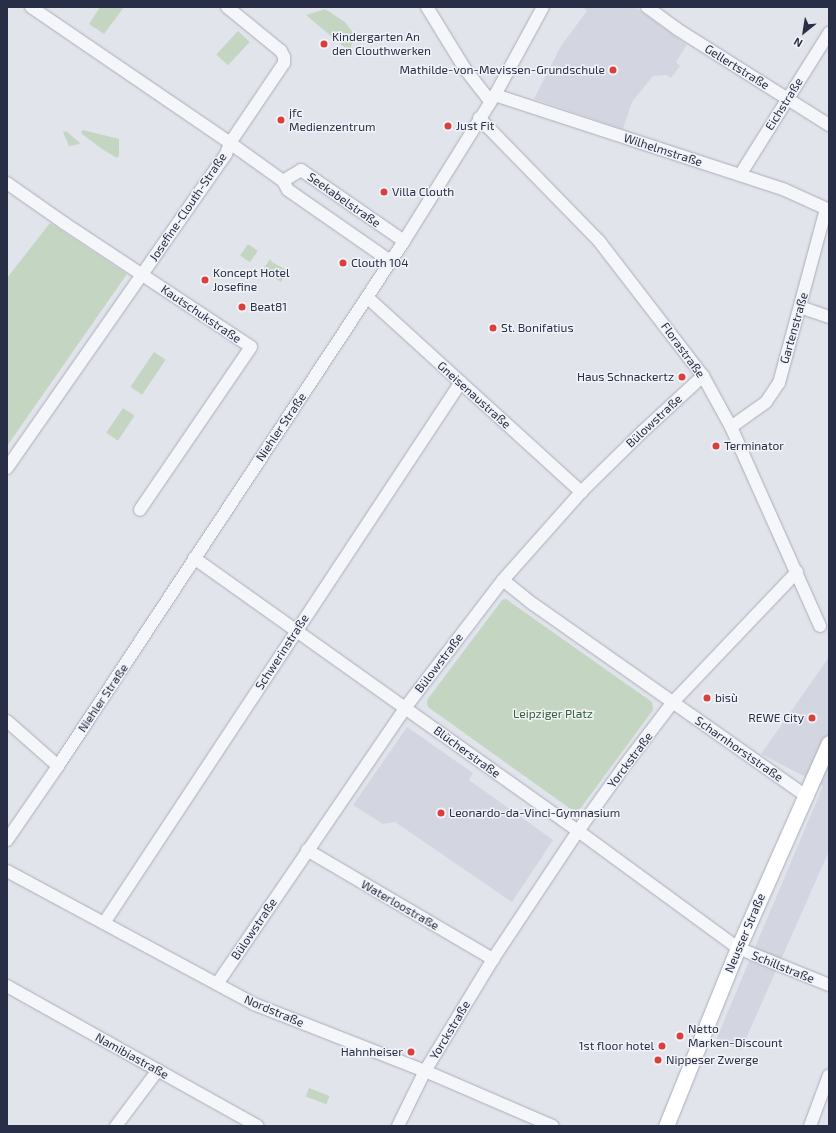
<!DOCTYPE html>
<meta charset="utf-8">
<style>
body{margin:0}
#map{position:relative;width:836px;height:1133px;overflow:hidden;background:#e1e4eb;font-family:"Exo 2",sans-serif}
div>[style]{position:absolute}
.built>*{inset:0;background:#d3d6e0}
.green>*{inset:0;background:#c4d6c2;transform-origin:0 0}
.roads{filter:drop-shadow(0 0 1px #aaadb9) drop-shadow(0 0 1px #aaadb9)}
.minor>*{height:12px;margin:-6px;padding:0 6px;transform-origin:6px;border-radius:6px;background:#f5f6f9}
.major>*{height:15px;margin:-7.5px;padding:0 7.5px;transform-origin:7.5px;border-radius:7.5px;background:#fff}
.dots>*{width:11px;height:11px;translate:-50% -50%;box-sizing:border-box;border:2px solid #f1f3f8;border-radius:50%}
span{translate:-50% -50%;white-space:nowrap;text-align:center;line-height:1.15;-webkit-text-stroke:3px #f1f3f8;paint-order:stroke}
.poi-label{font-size:12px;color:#282e45}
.left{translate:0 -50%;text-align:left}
.right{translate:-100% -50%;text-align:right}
.street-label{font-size:12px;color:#282e45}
.park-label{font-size:12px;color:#356234}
.frame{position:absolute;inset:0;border:8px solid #282e45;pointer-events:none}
.north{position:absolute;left:784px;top:12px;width:40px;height:40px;-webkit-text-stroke:3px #f1f3f8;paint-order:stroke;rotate:210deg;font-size:11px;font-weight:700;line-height:16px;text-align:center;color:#282e45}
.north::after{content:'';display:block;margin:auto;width:14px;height:18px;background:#282e45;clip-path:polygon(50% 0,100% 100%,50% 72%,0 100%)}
</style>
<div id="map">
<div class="built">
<i style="clip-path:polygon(583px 7px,635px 7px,687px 45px,676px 62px,680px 66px,671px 78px,666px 75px,653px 76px,632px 102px,623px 129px,534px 99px,561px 46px,587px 11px)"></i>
<i style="clip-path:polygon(829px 652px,829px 851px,741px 1050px,716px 1040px,823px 786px,761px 754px,827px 660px)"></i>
<i style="clip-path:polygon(407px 727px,473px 773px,469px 780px,553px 840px,512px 902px,395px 822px,383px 824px,353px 805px)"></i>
</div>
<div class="green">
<i style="clip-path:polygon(100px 7px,124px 7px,104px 34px,89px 24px)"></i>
<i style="clip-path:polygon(325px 9px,345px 22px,354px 34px,350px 52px,306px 15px)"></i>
<i style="left:238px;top:31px;width:16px;height:32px;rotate:43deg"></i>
<i style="clip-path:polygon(83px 130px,119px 139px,119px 156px,117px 158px,102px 149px,82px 134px,81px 132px)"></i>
<i style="clip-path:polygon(66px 131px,79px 142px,80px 144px,69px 146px,63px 132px)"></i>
<i style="clip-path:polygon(50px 223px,127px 274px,7px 446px,7px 278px)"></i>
<i style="left:248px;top:244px;width:12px;height:14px;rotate:35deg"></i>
<i style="clip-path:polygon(270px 259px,272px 262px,288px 271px,281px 282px,263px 270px)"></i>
<i style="left:154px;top:352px;width:14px;height:42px;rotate:34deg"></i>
<i style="left:123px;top:408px;width:14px;height:30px;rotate:34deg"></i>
<i style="clip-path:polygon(506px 599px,652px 702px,653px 710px,580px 809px,577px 810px,572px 810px,428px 707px,427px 704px,427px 700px,502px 600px)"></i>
<i style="left:309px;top:1088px;width:22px;height:9px;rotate:21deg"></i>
</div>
<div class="roads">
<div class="minor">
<i style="left:31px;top:7px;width:241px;rotate:34.3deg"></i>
<i style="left:230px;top:143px;width:65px;rotate:35.6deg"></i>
<i style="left:283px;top:181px;width:10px;rotate:61deg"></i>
<i style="left:288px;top:190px;width:124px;rotate:34.8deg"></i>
<i style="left:427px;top:7px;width:73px;rotate:58.5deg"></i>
<i style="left:465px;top:69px;width:41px;rotate:52deg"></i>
<i style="left:647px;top:7px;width:37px;rotate:36deg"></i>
<i style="left:677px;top:29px;width:180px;rotate:32.3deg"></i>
<i style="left:495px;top:95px;width:305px;rotate:18.1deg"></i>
<i style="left:785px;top:190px;width:48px;rotate:24.4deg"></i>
<i style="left:479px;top:118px;width:172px;rotate:45.7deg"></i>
<i style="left:599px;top:241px;width:170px;rotate:52.4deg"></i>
<i style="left:703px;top:376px;width:58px;rotate:61.2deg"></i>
<i style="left:731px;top:427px;width:218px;rotate:65.9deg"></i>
<i style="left:740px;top:175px;width:168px;rotate:-57.9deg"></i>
<i style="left:283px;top:181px;width:21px;rotate:-31deg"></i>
<i style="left:301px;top:170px;width:125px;rotate:34.6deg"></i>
<i style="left:7px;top:183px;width:70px;rotate:35.1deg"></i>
<i style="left:64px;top:223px;width:224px;rotate:33.5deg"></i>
<i style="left:251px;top:347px;width:197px;rotate:124.3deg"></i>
<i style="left:367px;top:297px;width:290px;rotate:42.3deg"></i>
<i style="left:800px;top:307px;width:31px;rotate:19deg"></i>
<i style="left:731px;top:427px;width:43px;rotate:-35.5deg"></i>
<i style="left:766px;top:402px;width:23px;rotate:-56deg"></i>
<i style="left:779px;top:383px;width:180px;rotate:-74.9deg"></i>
<i style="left:7px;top:468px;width:383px;rotate:-55.1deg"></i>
<i style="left:226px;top:154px;width:12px;rotate:-70deg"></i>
<i style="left:230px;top:143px;width:97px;rotate:-56deg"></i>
<i style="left:284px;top:63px;width:6px;rotate:-90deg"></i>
<i style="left:284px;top:57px;width:7px;rotate:-117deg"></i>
<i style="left:281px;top:51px;width:70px;rotate:-140.8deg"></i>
<i style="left:194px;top:558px;width:471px;rotate:35.4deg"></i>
<i style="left:578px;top:831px;width:198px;rotate:36.2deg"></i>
<i style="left:738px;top:948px;width:98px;rotate:22.1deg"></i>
<i style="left:503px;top:580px;width:38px;rotate:39deg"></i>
<i style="left:533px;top:604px;width:334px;rotate:35.1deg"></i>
<i style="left:7px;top:721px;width:68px;rotate:41.4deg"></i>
<i style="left:7px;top:840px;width:90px;rotate:-55.4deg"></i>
<i style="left:58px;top:766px;width:629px;rotate:-56.61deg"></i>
<i style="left:404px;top:241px;width:172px;rotate:-58.1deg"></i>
<i style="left:495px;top:95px;width:100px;rotate:-61.4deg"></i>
<i style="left:307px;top:850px;width:216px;rotate:30.4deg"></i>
<i style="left:7px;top:871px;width:281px;rotate:28.3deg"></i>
<i style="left:254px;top:1004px;width:184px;rotate:21.4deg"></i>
<i style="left:425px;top:1071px;width:139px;rotate:23.3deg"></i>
<i style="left:104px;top:923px;width:648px;rotate:-56.58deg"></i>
<i style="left:217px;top:984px;width:334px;rotate:-55.7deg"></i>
<i style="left:405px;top:708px;width:161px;rotate:-52.6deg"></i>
<i style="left:503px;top:580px;width:118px;rotate:-48.4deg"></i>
<i style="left:581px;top:492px;width:86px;rotate:-44.5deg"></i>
<i style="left:642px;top:432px;width:83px;rotate:-42.6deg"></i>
<i style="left:7px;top:986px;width:287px;rotate:29.2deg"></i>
<i style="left:116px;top:1126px;width:70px;rotate:-53.1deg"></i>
<i style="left:398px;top:1126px;width:61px;rotate:-63.9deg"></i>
<i style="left:425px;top:1071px;width:131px;rotate:-58.7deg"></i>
<i style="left:493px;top:959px;width:154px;rotate:-56.4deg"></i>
<i style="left:578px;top:831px;width:81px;rotate:-54.5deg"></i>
<i style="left:625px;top:765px;width:79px;rotate:-52.7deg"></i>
<i style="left:673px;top:702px;width:180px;rotate:-46.4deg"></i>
<i style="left:810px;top:1126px;width:54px;rotate:-69.6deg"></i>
</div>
<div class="major">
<i style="left:666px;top:1126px;width:192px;rotate:-68deg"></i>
<i style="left:738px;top:948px;width:224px;rotate:-66.1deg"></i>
</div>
</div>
<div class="dots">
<i style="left:324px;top:44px;background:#da3f3c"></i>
<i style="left:613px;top:70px;background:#da3f3c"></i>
<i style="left:281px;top:120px;background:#da3f3c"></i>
<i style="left:448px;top:126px;background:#da3f3c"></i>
<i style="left:384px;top:192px;background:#da3f3c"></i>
<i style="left:343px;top:263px;background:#da3f3c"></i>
<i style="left:205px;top:280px;background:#da3f3c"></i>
<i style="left:242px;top:307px;background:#da3f3c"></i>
<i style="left:493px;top:328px;background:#da3f3c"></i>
<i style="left:682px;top:377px;background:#da3f3c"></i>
<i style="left:716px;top:446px;background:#da3f3c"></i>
<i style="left:707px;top:698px;background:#da3f3c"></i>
<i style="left:812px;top:718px;background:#da3f3c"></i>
<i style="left:441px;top:813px;background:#da3f3c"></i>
<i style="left:680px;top:1036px;background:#da3f3c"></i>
<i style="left:662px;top:1046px;background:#da3f3c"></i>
<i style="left:411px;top:1052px;background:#da3f3c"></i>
<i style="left:658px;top:1060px;background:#da3f3c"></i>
</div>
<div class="poi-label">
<span class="left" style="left:332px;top:44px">Kindergarten An<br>den Clouthwerken</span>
<span class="right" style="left:605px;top:70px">Mathilde-von-Mevissen-Grundschule</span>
<span class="left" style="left:289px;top:120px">jfc<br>Medienzentrum</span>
<span class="left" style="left:456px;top:126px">Just Fit</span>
<span class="left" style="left:392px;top:192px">Villa Clouth</span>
<span class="left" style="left:351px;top:263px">Clouth 104</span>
<span class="left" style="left:213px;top:280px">Koncept Hotel<br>Josefine</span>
<span class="left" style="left:250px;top:307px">Beat81</span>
<span class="left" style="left:501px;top:328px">St. Bonifatius</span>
<span class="right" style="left:674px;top:377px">Haus Schnackertz</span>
<span class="left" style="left:724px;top:446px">Terminator</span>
<span class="left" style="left:715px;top:698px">bisù</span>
<span class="right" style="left:804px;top:718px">REWE City</span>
<span class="left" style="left:449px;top:813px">Leonardo-da-Vinci-Gymnasium</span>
<span class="left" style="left:688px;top:1036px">Netto<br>Marken-Discount</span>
<span class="right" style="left:654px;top:1046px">1st floor hotel</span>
<span class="right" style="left:403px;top:1052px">Hahnheiser</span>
<span class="left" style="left:666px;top:1060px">Nippeser Zwerge</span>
</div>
<div class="street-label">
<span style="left:737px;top:67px;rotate:32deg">Gellertstraße</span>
<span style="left:784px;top:104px;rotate:-58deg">Eichstraße</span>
<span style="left:663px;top:150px;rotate:18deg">Wilhelmstraße</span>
<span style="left:344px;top:200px;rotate:35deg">Seekabelstraße</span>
<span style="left:188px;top:207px;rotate:-56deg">Josefine-Clouth-Straße</span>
<span style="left:201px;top:314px;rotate:34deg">Kautschukstraße</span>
<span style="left:794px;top:328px;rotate:-74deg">Gartenstraße</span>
<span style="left:683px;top:350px;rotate:54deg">Florastraße</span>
<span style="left:474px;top:395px;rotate:42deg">Gneisenaustraße</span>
<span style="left:654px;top:421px;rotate:-43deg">Bülowstraße</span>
<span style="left:281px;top:427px;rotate:-56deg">Niehler Straße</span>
<span style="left:282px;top:652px;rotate:-57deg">Schwerinstraße</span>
<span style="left:439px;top:663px;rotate:-53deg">Bülowstraße</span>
<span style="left:103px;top:698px;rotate:-56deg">Niehler Straße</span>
<span style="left:739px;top:749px;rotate:35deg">Scharnhorststraße</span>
<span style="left:467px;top:752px;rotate:36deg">Blücherstraße</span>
<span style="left:630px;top:760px;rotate:-53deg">Yorckstraße</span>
<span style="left:400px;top:905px;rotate:30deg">Waterloostraße</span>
<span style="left:254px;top:929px;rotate:-56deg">Bülowstraße</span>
<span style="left:745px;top:933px;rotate:-67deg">Neusser Straße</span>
<span style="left:783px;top:967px;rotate:22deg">Schillstraße</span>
<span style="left:274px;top:1011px;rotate:23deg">Nordstraße</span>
<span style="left:450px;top:1030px;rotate:-59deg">Yorckstraße</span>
<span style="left:132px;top:1056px;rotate:29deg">Namibiastraße</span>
</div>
<div class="park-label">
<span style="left:553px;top:714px">Leipziger Platz</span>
</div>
<div class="frame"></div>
<div class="north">N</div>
</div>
